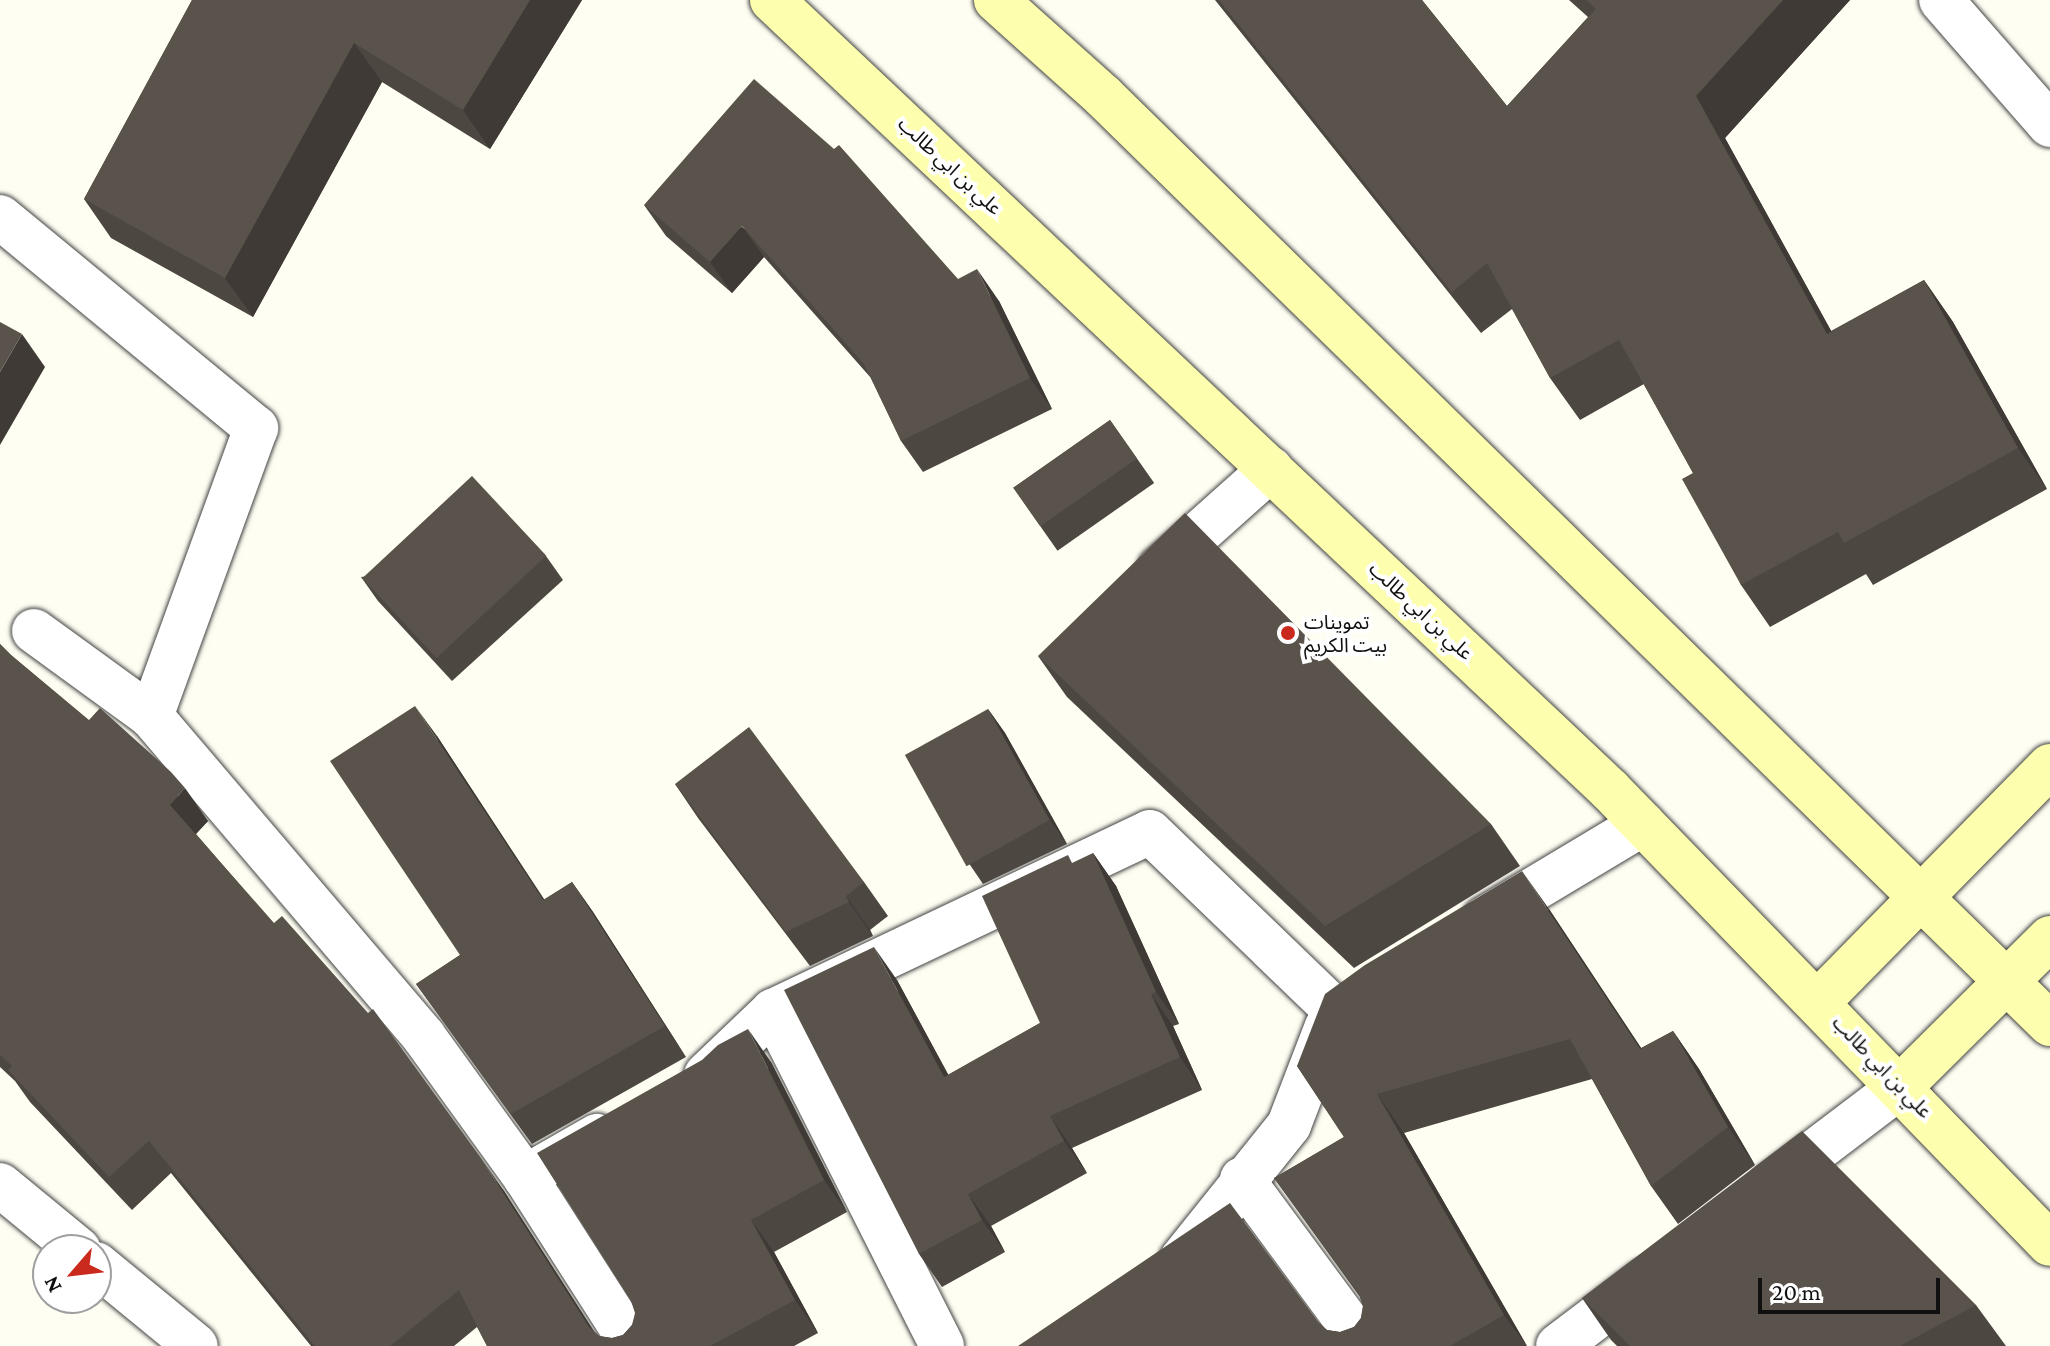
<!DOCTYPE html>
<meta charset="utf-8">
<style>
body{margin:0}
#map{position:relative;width:2050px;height:1346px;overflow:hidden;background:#fffef3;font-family:"Crimson Pro","Noto Sans Arabic",serif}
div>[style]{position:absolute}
.roads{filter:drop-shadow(0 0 2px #434343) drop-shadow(0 0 2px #434343)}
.street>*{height:44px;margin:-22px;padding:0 22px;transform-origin:22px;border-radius:22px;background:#fff}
.secondary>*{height:44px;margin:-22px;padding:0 22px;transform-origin:22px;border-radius:22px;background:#feffae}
.wall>*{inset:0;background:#4d4741;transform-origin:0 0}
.shaded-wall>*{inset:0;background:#3f3a35}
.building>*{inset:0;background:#5a534c;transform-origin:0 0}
.dots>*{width:22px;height:22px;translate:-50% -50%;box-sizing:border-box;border:4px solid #fff;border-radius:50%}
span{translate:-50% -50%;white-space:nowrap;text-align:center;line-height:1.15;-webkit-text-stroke:8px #fff;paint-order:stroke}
.street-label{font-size:20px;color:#101010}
.poi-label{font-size:20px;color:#101010}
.left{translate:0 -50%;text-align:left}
.north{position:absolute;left:32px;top:1234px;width:80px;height:80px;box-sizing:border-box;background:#fff;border:2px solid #9f9f9f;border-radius:50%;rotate:242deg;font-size:22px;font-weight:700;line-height:32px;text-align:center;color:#101010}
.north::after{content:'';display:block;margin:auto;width:28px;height:36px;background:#ca2a1e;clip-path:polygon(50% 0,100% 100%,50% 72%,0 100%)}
.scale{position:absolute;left:1758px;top:1278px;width:182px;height:36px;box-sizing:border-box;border:4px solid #101010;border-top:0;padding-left:10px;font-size:24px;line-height:28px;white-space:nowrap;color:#101010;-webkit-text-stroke:6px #fff;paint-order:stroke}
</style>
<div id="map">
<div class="roads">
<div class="street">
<i style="left:1941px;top:0;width:166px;rotate:48.9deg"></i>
<i style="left:0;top:217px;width:332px;rotate:39.5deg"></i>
<i style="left:256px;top:428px;width:307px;rotate:110deg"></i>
<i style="left:1159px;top:569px;width:150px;rotate:-41.8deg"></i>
<i style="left:34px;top:631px;width:145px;rotate:36deg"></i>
<i style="left:151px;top:716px;width:421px;rotate:49.6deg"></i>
<i style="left:424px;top:1037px;width:173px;rotate:54.2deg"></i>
<i style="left:525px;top:1177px;width:201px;rotate:57.4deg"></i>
<i style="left:1484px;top:919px;width:185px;rotate:-30.9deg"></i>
<i style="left:773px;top:1011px;width:375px;rotate:63.2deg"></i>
<i style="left:706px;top:1075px;width:93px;rotate:-43.7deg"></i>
<i style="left:773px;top:1011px;width:417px;rotate:-25.4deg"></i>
<i style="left:1150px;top:832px;width:255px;rotate:43.9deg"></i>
<i style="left:525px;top:1177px;width:83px;rotate:-29.7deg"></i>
<i style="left:1242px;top:1179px;width:207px;rotate:53.6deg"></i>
<i style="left:1772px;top:1184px;width:162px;rotate:-37.2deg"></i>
<i style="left:0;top:1185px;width:102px;rotate:39.4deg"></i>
<i style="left:1181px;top:1260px;width:173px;rotate:-51.3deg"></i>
<i style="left:1289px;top:1125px;width:106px;rotate:-69deg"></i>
<i style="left:96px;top:1264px;width:129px;rotate:39.4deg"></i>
<i style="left:1558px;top:1346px;width:108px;rotate:-37.1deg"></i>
</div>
<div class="secondary">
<i style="left:772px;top:0;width:1152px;rotate:43.31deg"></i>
<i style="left:1610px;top:790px;width:632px;rotate:45.9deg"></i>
<i style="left:996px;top:0;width:144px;rotate:41.9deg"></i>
<i style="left:1103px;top:96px;width:1326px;rotate:44.42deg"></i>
<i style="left:1818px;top:1002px;width:331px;rotate:-45.5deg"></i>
<i style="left:1901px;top:1086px;width:210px;rotate:-44.8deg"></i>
</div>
</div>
<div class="wall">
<i style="clip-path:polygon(192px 0,582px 0,490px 149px,382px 82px,253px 317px,111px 238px,84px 199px)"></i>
<i style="clip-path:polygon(1215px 0,1422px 0,1507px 106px,1588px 17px,1569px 0,1850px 0,1725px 138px,1831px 331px,1924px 280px,1953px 322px,2047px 489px,1873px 585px,1866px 574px,1770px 627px,1741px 585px,1693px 473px,1644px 384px,1580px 420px,1550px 378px,1512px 309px,1481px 333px)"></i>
<i style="clip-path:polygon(644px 205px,958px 279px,999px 301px,1052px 409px,923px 472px,901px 441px,871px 378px,764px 257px,732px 293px,666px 236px)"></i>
<i style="left:1110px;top:420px;width:77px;height:118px;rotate:55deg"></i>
<i style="clip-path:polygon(546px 556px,563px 580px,452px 681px,378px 601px,361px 577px)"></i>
<i style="clip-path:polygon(0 644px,11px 655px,208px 821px,196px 834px,504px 1191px,594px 1331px,599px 1336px,612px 1338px,623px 1335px,632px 1325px,771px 1062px,847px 1212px,774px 1252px,818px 1333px,794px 1346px,487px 1346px,477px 1327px,454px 1346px,311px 1346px,171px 1173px,132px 1210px,30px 1102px,15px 1081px,0 1067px)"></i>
<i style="clip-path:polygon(1038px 656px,1491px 824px,1520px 866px,1354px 968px,1067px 697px)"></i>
<i style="clip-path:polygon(988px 709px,1005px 733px,1067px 844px,983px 884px,966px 859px)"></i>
<i style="clip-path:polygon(437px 736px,544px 900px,572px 882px,593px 912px,686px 1057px,532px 1144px,416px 984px,460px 955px)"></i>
<i style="clip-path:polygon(675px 784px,864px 882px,888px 916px,870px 930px,873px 936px,810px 966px,698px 818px)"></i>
<i style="clip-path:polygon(1093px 853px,1116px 886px,1179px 1024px,1173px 1026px,1202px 1090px,1072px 1148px,1087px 1173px,991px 1226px,1005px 1252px,942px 1287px,919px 1254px,897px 980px,948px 1075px,1040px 1023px)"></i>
<i style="clip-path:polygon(1549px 909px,1641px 1048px,1673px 1031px,1699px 1069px,1755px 1165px,1678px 1224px,1651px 1186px,1592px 1079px,1404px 1133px,1527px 1346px,1018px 1346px,1319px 1323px,1327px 1330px,1340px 1332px,1354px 1327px,1361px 1318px,1363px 1306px,1360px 1297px,1274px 1178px,1344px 1137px,1297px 1066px)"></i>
<i style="clip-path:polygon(1582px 1298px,1976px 1305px,2006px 1346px,1617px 1346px,1611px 1340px)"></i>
</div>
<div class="shaded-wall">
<i style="clip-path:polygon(530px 0,582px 0,490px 149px,463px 110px)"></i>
<i style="clip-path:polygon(1783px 0,1850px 0,1725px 138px,1856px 376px,1827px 334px,1696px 96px)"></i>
<i style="clip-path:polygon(354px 43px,382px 82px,253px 317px,225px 278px)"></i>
<i style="clip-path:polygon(742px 226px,764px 257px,732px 293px,710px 262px)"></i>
<i style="clip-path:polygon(977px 269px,999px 301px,1052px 409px,1030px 378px)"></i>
<i style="clip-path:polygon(1924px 280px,1953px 322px,2047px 489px,2018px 448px)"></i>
<i style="clip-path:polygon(22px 334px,45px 367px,0 445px,0 372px)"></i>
<i style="clip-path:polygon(415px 706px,437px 736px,565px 931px,543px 900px)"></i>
<i style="clip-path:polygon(988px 709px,1005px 733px,1067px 844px,1050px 820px)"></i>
<i style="clip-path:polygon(185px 788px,208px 821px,193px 837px,170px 805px)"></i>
<i style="clip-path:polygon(1093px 853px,1116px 886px,1179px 1024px,1156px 992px)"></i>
<i style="clip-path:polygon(1522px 871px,1549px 909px,1667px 1087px,1640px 1049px)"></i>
<i style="clip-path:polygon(572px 882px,593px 912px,686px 1057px,665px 1026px)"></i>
<i style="clip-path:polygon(846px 896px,870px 930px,873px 936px,849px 902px)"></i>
<i style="clip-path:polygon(874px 947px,897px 980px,967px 1109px,944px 1077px)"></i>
<i style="clip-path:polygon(1151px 994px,1173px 1026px,1202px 1090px,1180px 1057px)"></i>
<i style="clip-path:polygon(748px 1029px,771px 1062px,847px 1212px,824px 1180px)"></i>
<i style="clip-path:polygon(1673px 1031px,1699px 1069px,1755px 1165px,1728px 1127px)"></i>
<i style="clip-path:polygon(1377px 1094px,1404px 1133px,1527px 1346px,1504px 1315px)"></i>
<i style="clip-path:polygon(1050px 1116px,1072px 1148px,1087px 1173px,1064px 1141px)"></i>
<i style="clip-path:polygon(481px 1158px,504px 1191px,603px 1346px,589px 1327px)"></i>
<i style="clip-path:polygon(968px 1194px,991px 1226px,1005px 1252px,982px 1220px)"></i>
<i style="clip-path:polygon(751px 1220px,774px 1252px,818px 1333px,795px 1300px)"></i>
</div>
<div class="building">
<i style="clip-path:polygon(192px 0,530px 0,463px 110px,354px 43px,225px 278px,84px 199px)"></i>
<i style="clip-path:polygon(1219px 0,1422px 0,1507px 106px,1596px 9px,1586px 0,1783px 0,1696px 96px,1827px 334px,1924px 280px,2018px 448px,1844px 543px,1838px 532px,1741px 585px,1682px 479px,1693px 473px,1619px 340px,1550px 378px,1487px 263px,1452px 292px)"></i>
<i style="clip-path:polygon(754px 79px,834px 149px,839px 145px,958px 279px,977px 269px,1030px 378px,901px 441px,864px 364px,742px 226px,710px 262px,644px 205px)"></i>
<i style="clip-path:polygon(0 322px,22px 334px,0 372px)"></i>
<i style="left:1110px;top:420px;width:47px;height:118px;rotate:55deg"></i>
<i style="left:472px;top:476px;width:109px;height:150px;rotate:47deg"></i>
<i style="clip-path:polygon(1185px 513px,1491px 824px,1325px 926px,1038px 656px)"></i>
<i style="clip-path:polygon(0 644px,11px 655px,89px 720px,100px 708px,171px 772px,185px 788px,170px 805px,274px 923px,282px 916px,368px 1013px,373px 1009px,381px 1020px,481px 1158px,589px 1327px,599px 1336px,612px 1338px,623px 1335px,632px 1325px,635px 1313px,631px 1301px,537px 1153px,702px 1060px,718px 1045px,748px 1029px,824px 1180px,751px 1220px,795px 1300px,710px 1346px,487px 1346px,459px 1290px,390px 1346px,315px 1346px,149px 1141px,109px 1177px,8px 1070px,12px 1066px,0 1055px)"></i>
<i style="clip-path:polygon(415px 706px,543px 900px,572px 882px,665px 1026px,511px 1114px,416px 984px,460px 955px,330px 761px)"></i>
<i style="left:988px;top:709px;width:127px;height:95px;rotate:61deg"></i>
<i style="clip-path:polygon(749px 727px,864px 882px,846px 896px,849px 902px,786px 932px,675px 784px)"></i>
<i style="clip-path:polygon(1093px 853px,1156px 992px,1151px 994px,1180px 1057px,1050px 1116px,1064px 1141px,968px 1194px,982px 1220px,919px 1254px,784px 990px,874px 947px,944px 1077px,1040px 1023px,982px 896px,1068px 855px,1072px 863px)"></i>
<i style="clip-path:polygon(1522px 871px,1640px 1049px,1673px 1031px,1728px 1127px,1651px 1186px,1570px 1039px,1377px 1094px,1504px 1315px,1450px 1346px,1018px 1346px,1230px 1203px,1319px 1323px,1327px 1330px,1340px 1332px,1354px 1327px,1361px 1318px,1363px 1306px,1359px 1294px,1274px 1178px,1344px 1137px,1297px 1066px,1325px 994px,1365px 965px)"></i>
<i style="clip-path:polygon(1802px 1131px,1976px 1305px,1900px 1346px,1630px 1346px,1582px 1298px)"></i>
</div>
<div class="dots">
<i style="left:1288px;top:633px;background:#ca2a1e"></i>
</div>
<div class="street-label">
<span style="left:950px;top:166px;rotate:43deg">علي بن ابي طالب</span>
<span style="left:1421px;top:611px;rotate:43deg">علي بن ابي طالب</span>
<span style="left:1882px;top:1067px;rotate:46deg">علي بن ابي طالب</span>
</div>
<div class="poi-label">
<span class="left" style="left:1304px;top:634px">تموينات<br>بيت الكريم</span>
</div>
<div class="north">N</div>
<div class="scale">20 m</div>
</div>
